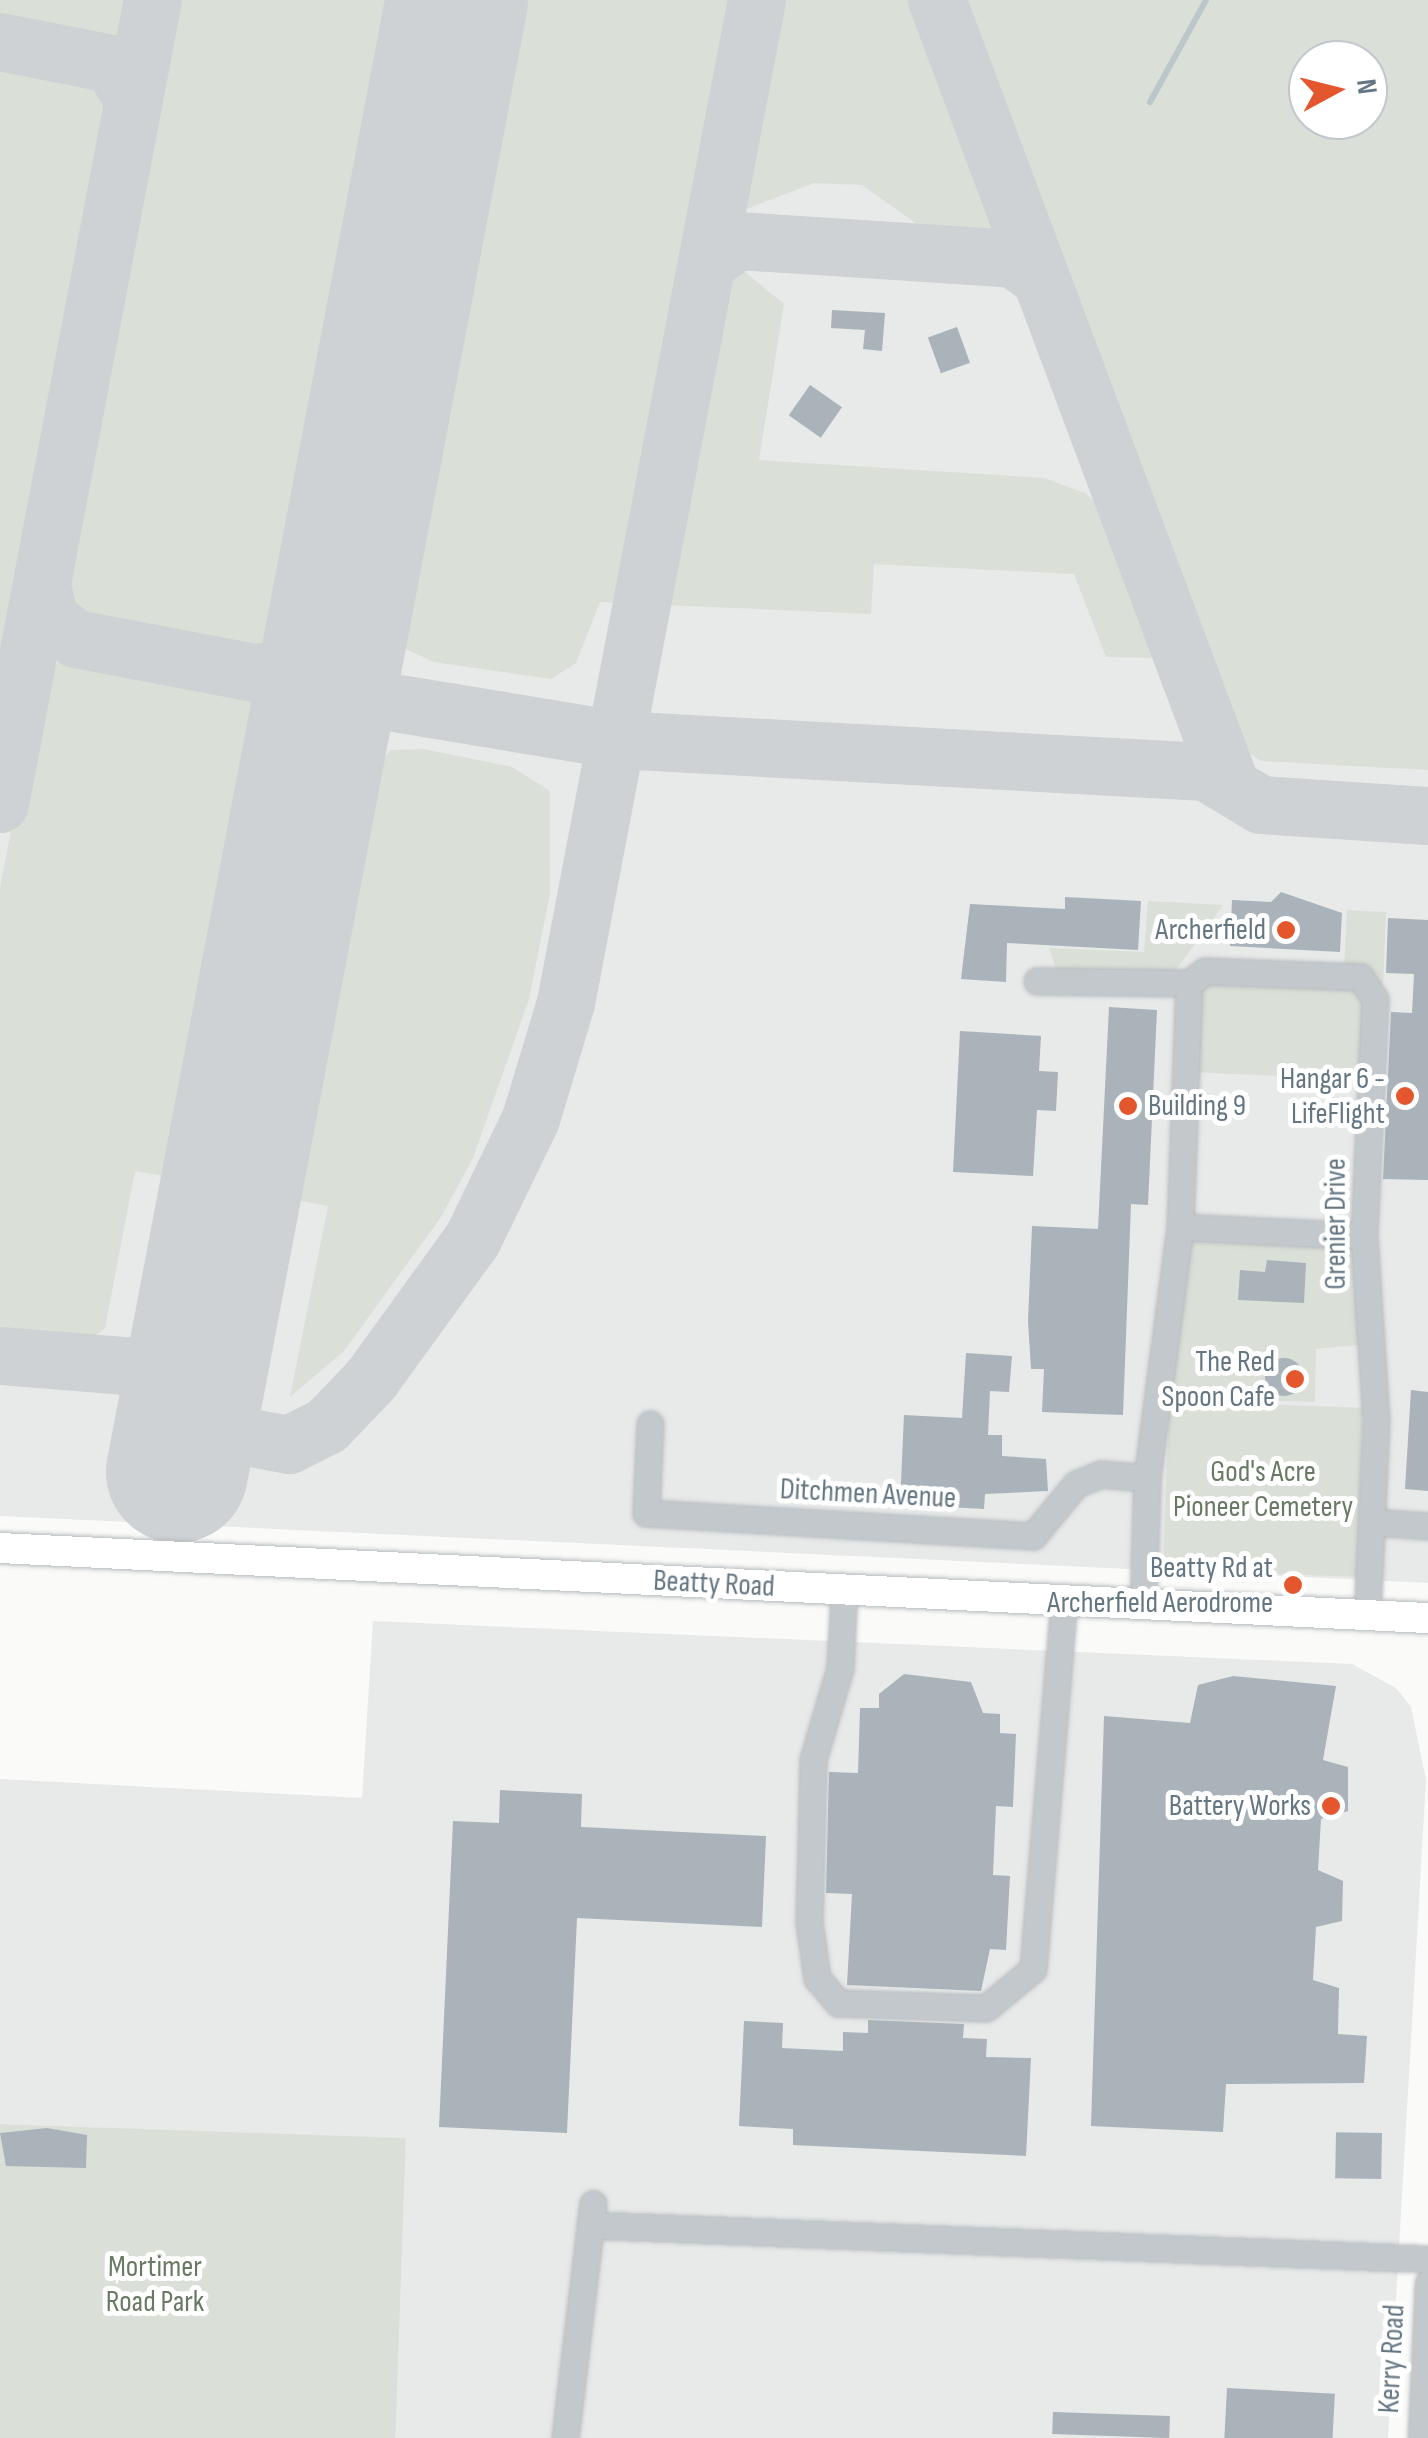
<!DOCTYPE html>
<style>
body{margin:0}
#map{position:relative;width:1428px;height:2438px;overflow:hidden;background:#fafaf8;font-family:"Sofia Sans Condensed",sans-serif}
div>[style]{position:absolute}
.built>*{inset:0;background:#e8e9e9}
.green>*{inset:0;background:#dadfd7;transform-origin:0 0}
.stream>*{height:6px;margin:-3px;padding:0 3px;transform-origin:3px;border-radius:3px;background:#bbc7cb}
.taxiway>*{height:58px;margin:-29px;padding:0 29px;transform-origin:29px;border-radius:29px;background:#ced2d4}
.runway>*{height:142px;margin:-71px;padding:0 71px;transform-origin:71px;border-radius:71px;background:#ced2d4}
.building>*{inset:0;background:#aab3b9;transform-origin:0 0}
.round{border-radius:50%}
.roads{filter:drop-shadow(0 0 2px #b5babe) drop-shadow(0 0 2px #b5babe)}
.minor>*{height:25px;margin:-12.5px;padding:0 12.5px;transform-origin:12.5px;border-radius:12.5px;background:#c3c8cc}
.major>*{height:30px;margin:-15px;padding:0 15px;transform-origin:15px;border-radius:15px;background:#fff}
.dots>*{width:28px;height:28px;translate:-50% -50%;box-sizing:border-box;border:5px solid #fff;border-radius:50%}
span{translate:-50% -50%;white-space:nowrap;text-align:center;line-height:1.15;-webkit-text-stroke:10px #fff;paint-order:stroke}
.poi-label{font-size:30px;color:#657683}
.right{translate:-100% -50%;text-align:right}
.left{translate:0 -50%;text-align:left}
.street-label{font-size:30px;color:#657683}
.park-label{font-size:30px;color:#687a64}
.north{position:absolute;left:1288px;top:40px;width:100px;height:100px;box-sizing:border-box;background:#fff;border:2px solid #c1c8cd;border-radius:50%;rotate:83deg;font-size:28px;font-weight:700;line-height:40px;text-align:center;color:#657683}
.north::after{content:'';display:block;margin:auto;width:35px;height:45px;background:#e4572e;clip-path:polygon(50% 0,100% 100%,50% 72%,0 100%)}
</style>
<div id="map">
<div class="built">
<i style="clip-path:polygon(evenodd,0 0,1428px 0,1428px 1583px,0 1516px,0 0,1308px 60px,1368px 60px,1368px 120px,1308px 120px,1308px 60px)"></i>
<i style="clip-path:polygon(373px 1621px,1352px 1664px,1396px 1688px,1411px 1707px,1426px 1780px,1388px 2438px,394px 2438px,405px 2139px,0 2124px,0 1779px,362px 1798px)"></i>
</div>
<div class="green">
<i style="clip-path:polygon(0 0,136px 0,125px 37px,100px 47px,0 25px)"></i>
<i style="clip-path:polygon(168px 0,406px 0,283px 645px,271px 652px,86px 622px,55px 598px)"></i>
<i style="clip-path:polygon(509px 0,737px 0,627px 580px,613px 603px,600px 602px,576px 663px,551px 679px,434px 662px,406px 649px,390px 625px)"></i>
<i style="clip-path:polygon(776px 0,917px 0,994px 233px,931px 234px,862px 185px,814px 183px,736px 213px)"></i>
<i style="clip-path:polygon(evenodd,961px 0,1428px 0,1428px 770px,1261px 761px,1234px 743px,961px 0,1308px 60px,1368px 60px,1368px 120px,1308px 120px,1308px 60px)"></i>
<i style="clip-path:polygon(0 57px,85px 73px,111px 90px,115px 109px,0 728px)"></i>
<i style="clip-path:polygon(739px 267px,784px 304px,759px 460px,1044px 478px,1085px 493px,1105px 512px,1160px 658px,1106px 657px,1074px 574px,874px 564px,871px 614px,667px 605px,725px 270px)"></i>
<i style="clip-path:polygon(75px 658px,239px 690px,271px 709px,182px 1179px,135px 1171px,105px 1328px,95px 1336px,0 1330px,0 888px,42px 668px)"></i>
<i style="clip-path:polygon(424px 749px,512px 767px,550px 791px,550px 893px,529px 999px,473px 1158px,441px 1217px,344px 1351px,290px 1397px,328px 1206px,280px 1197px,361px 781px,391px 750px)"></i>
<i style="clip-path:polygon(1148px 901px,1223px 905px,1174px 973px,1056px 969px,1049px 948px,1144px 952px)"></i>
<i style="clip-path:polygon(1347px 910px,1386px 912px,1383px 984px,1344px 971px)"></i>
<i style="clip-path:polygon(1208px 977px,1357px 982px,1369px 1000px,1366px 1080px,1191px 1072px,1195px 987px)"></i>
<i style="clip-path:polygon(1187px 1233px,1360px 1242px,1368px 1344px,1316px 1349px,1315px 1402px,1169px 1396px)"></i>
<i style="left:1169px;top:1401px;width:194px;height:169px;rotate:2deg"></i>
<i style="left:0;top:2124px;width:406px;height:314px;rotate:2deg"></i>
</div>
<div class="stream">
<i style="left:1150px;top:102px;width:116px;rotate:-61.2deg"></i>
</div>
<div class="taxiway">
<i style="left:937px;top:0;width:839px;rotate:69.49deg"></i>
<i style="left:0;top:42px;width:114px;rotate:11.1deg"></i>
<i style="left:112px;top:64px;width:43px;rotate:59.3deg"></i>
<i style="left:707px;top:263px;width:38px;rotate:-35deg"></i>
<i style="left:738px;top:241px;width:277px;rotate:3.7deg"></i>
<i style="left:1014px;top:259px;width:32px;rotate:36deg"></i>
<i style="left:42px;top:587px;width:34px;rotate:76deg"></i>
<i style="left:50px;top:620px;width:32px;rotate:36deg"></i>
<i style="left:76px;top:639px;width:182px;rotate:10.8deg"></i>
<i style="left:255px;top:673px;width:37px;rotate:-8deg"></i>
<i style="left:292px;top:668px;width:64px;rotate:-47.5deg"></i>
<i style="left:335px;top:621px;width:199px;rotate:-78.1deg"></i>
<i style="left:0;top:804px;width:818px;rotate:-79.23deg"></i>
<i style="left:277px;top:950px;width:203px;rotate:-78.4deg"></i>
<i style="left:318px;top:751px;width:37px;rotate:-57deg"></i>
<i style="left:338px;top:720px;width:48px;rotate:-23.4deg"></i>
<i style="left:382px;top:701px;width:238px;rotate:9.4deg"></i>
<i style="left:617px;top:740px;width:590px;rotate:3.11deg"></i>
<i style="left:1206px;top:772px;width:64px;rotate:31deg"></i>
<i style="left:1261px;top:805px;width:167px;rotate:3.8deg"></i>
<i style="left:205px;top:1310px;width:69px;rotate:100deg"></i>
<i style="left:193px;top:1378px;width:50px;rotate:134.2deg"></i>
<i style="left:158px;top:1414px;width:26px;rotate:72deg"></i>
<i style="left:166px;top:1439px;width:26px;rotate:28deg"></i>
<i style="left:189px;top:1451px;width:30px;rotate:-24deg"></i>
<i style="left:216px;top:1439px;width:33px;rotate:-79deg"></i>
<i style="left:222px;top:1407px;width:58px;rotate:-109.1deg"></i>
<i style="left:203px;top:1352px;width:194px;rotate:-80.2deg"></i>
<i style="left:0;top:1356px;width:164px;rotate:4.6deg"></i>
<i style="left:163px;top:1369px;width:34px;rotate:30deg"></i>
<i style="left:193px;top:1386px;width:65px;rotate:48.7deg"></i>
<i style="left:236px;top:1435px;width:54px;rotate:10.7deg"></i>
<i style="left:289px;top:1445px;width:42px;rotate:-26.6deg"></i>
<i style="left:327px;top:1426px;width:64px;rotate:-46.3deg"></i>
<i style="left:371px;top:1380px;width:174px;rotate:-54.1deg"></i>
<i style="left:473px;top:1239px;width:133px;rotate:-64.2deg"></i>
<i style="left:531px;top:1119px;width:121px;rotate:-73.2deg"></i>
<i style="left:566px;top:1003px;width:1021px;rotate:-79.22deg"></i>
</div>
<div class="runway">
<i style="left:177px;top:1472px;width:1498px;rotate:-79.23deg"></i>
</div>
<div class="building">
<i style="clip-path:polygon(832px 310px,885px 313px,882px 351px,863px 349px,865px 330px,831px 328px)"></i>
<i style="left:957px;top:327px;width:38px;height:31px;rotate:70deg"></i>
<i style="left:810px;top:385px;width:39px;height:37px;rotate:35deg"></i>
<i style="clip-path:polygon(1281px 892px,1342px 913px,1340px 952px,1230px 946px,1232px 900px,1271px 902px)"></i>
<i style="clip-path:polygon(1065px 897px,1141px 901px,1138px 950px,1007px 943px,1006px 982px,961px 979px,970px 904px,1065px 909px)"></i>
<i style="clip-path:polygon(1388px 918px,1428px 920px,1428px 1180px,1383px 1179px,1391px 1012px,1412px 1013px,1414px 974px,1386px 973px)"></i>
<i style="clip-path:polygon(1109px 1007px,1157px 1010px,1148px 1205px,1131px 1204px,1123px 1415px,1042px 1412px,1044px 1369px,1031px 1369px,1028px 1321px,1032px 1226px,1098px 1229px)"></i>
<i style="clip-path:polygon(960px 1031px,1041px 1036px,1039px 1071px,1058px 1072px,1056px 1111px,1037px 1110px,1033px 1176px,953px 1172px)"></i>
<i style="clip-path:polygon(1267px 1260px,1306px 1263px,1304px 1303px,1238px 1300px,1240px 1270px,1265px 1272px)"></i>
<i style="clip-path:polygon(966px 1353px,1012px 1356px,1009px 1392px,990px 1391px,988px 1435px,1002px 1435px,1002px 1456px,1046px 1459px,1048px 1491px,985px 1494px,984px 1509px,900px 1504px,904px 1415px,962px 1418px)"></i>
<i class="round" style="left:1265px;top:1358px;width:38px;height:38px"></i>
<i style="clip-path:polygon(1411px 1390px,1428px 1392px,1428px 1491px,1405px 1489px)"></i>
<i style="clip-path:polygon(904px 1674px,971px 1682px,983px 1713px,1000px 1714px,1000px 1733px,1016px 1734px,1013px 1807px,996px 1806px,993px 1875px,1010px 1876px,1006px 1950px,990px 1949px,981px 1991px,847px 1985px,852px 1894px,826px 1893px,829px 1772px,858px 1773px,860px 1708px,879px 1708px,879px 1694px)"></i>
<i style="clip-path:polygon(1233px 1676px,1336px 1686px,1323px 1760px,1348px 1767px,1348px 1811px,1321px 1819px,1318px 1870px,1343px 1881px,1342px 1921px,1316px 1927px,1313px 1980px,1339px 1988px,1338px 2034px,1367px 2036px,1364px 2083px,1226px 2084px,1223px 2132px,1091px 2126px,1104px 1716px,1190px 1723px,1198px 1685px)"></i>
<i style="clip-path:polygon(500px 1790px,582px 1794px,581px 1827px,766px 1836px,762px 1927px,577px 1918px,567px 2133px,439px 2127px,453px 1821px,499px 1823px)"></i>
<i style="clip-path:polygon(868px 2020px,964px 2024px,963px 2038px,987px 2039px,986px 2057px,1031px 2058px,1026px 2156px,793px 2145px,793px 2129px,739px 2126px,744px 2021px,783px 2023px,782px 2048px,843px 2051px,843px 2032px,868px 2033px)"></i>
<i style="clip-path:polygon(47px 2128px,87px 2135px,86px 2168px,6px 2166px,0 2133px)"></i>
<i style="left:1382px;top:2133px;width:46px;height:46px;rotate:91deg"></i>
<i style="left:1227px;top:2388px;width:108px;height:50px;rotate:3deg"></i>
<i style="left:1053px;top:2412px;width:117px;height:22px;rotate:2deg"></i>
</div>
<div class="roads">
<div class="minor">
<i style="left:1037px;top:981px;width:152px;rotate:0.8deg"></i>
<i style="left:1180px;top:1227px;width:184px;rotate:2.8deg"></i>
<i style="left:650px;top:1424px;width:89px;rotate:92.6deg"></i>
<i style="left:646px;top:1513px;width:388px;rotate:3.4deg"></i>
<i style="left:1033px;top:1536px;width:67px;rotate:-50.4deg"></i>
<i style="left:1076px;top:1484px;width:27px;rotate:-22deg"></i>
<i style="left:1101px;top:1474px;width:46px;rotate:5deg"></i>
<i style="left:1372px;top:1522px;width:56px;rotate:4.1deg"></i>
<i style="left:844px;top:1590px;width:78px;rotate:92.9deg"></i>
<i style="left:840px;top:1668px;width:96px;rotate:106.4deg"></i>
<i style="left:813px;top:1760px;width:162px;rotate:91.4deg"></i>
<i style="left:809px;top:1922px;width:57px;rotate:81.9deg"></i>
<i style="left:817px;top:1978px;width:33px;rotate:50deg"></i>
<i style="left:838px;top:2003px;width:148px;rotate:1.9deg"></i>
<i style="left:986px;top:2008px;width:61px;rotate:-39.7deg"></i>
<i style="left:1033px;top:1969px;width:369px;rotate:-85.2deg"></i>
<i style="left:1143px;top:1605px;width:127px;rotate:-88.2deg"></i>
<i style="left:1147px;top:1478px;width:253px;rotate:-82.5deg"></i>
<i style="left:1180px;top:1227px;width:244px;rotate:-87.9deg"></i>
<i style="left:1189px;top:983px;width:20px;rotate:-37deg"></i>
<i style="left:1205px;top:971px;width:155px;rotate:2.2deg"></i>
<i style="left:1360px;top:977px;width:27px;rotate:56deg"></i>
<i style="left:1375px;top:999px;width:237px;rotate:92.7deg"></i>
<i style="left:1364px;top:1236px;width:184px;rotate:86.3deg"></i>
<i style="left:1376px;top:1420px;width:195px;rotate:92.6deg"></i>
<i style="left:590px;top:2225px;width:839px;rotate:2.32deg"></i>
<i style="left:565px;top:2438px;width:236px;rotate:-83.2deg"></i>
<i style="left:1421px;top:2438px;width:155px;rotate:-87.4deg"></i>
</div>
<div class="major">
<i style="left:0;top:1548px;width:1430px;rotate:2.81deg"></i>
</div>
</div>
<div class="dots">
<i style="left:1286px;top:930px;background:#e4572e"></i>
<i style="left:1405px;top:1096px;background:#e4572e"></i>
<i style="left:1128px;top:1106px;background:#e4572e"></i>
<i style="left:1295px;top:1379px;background:#e4572e"></i>
<i style="left:1293px;top:1585px;background:#e4572e"></i>
<i style="left:1331px;top:1806px;background:#e4572e"></i>
</div>
<div class="poi-label">
<span class="right" style="left:1266px;top:930px">Archerfield</span>
<span class="right" style="left:1385px;top:1096px">Hangar 6 -<br>LifeFlight</span>
<span class="left" style="left:1148px;top:1106px">Building 9</span>
<span class="right" style="left:1275px;top:1379px">The Red<br>Spoon Cafe</span>
<span class="right" style="left:1273px;top:1585px">Beatty Rd at<br>Archerfield Aerodrome</span>
<span class="right" style="left:1311px;top:1806px">Battery Works</span>
</div>
<div class="street-label">
<span style="left:1336px;top:1224px;rotate:-90deg">Grenier Drive</span>
<span style="left:868px;top:1494px;rotate:3deg">Ditchmen Avenue</span>
<span style="left:714px;top:1584px;rotate:3deg">Beatty Road</span>
<span style="left:1392px;top:2359px;rotate:-87deg">Kerry Road</span>
</div>
<div class="park-label">
<span style="left:1263px;top:1489px">God's Acre<br>Pioneer Cemetery</span>
<span style="left:155px;top:2284px">Mortimer<br>Road Park</span>
</div>
<div class="north">N</div>
</div>
